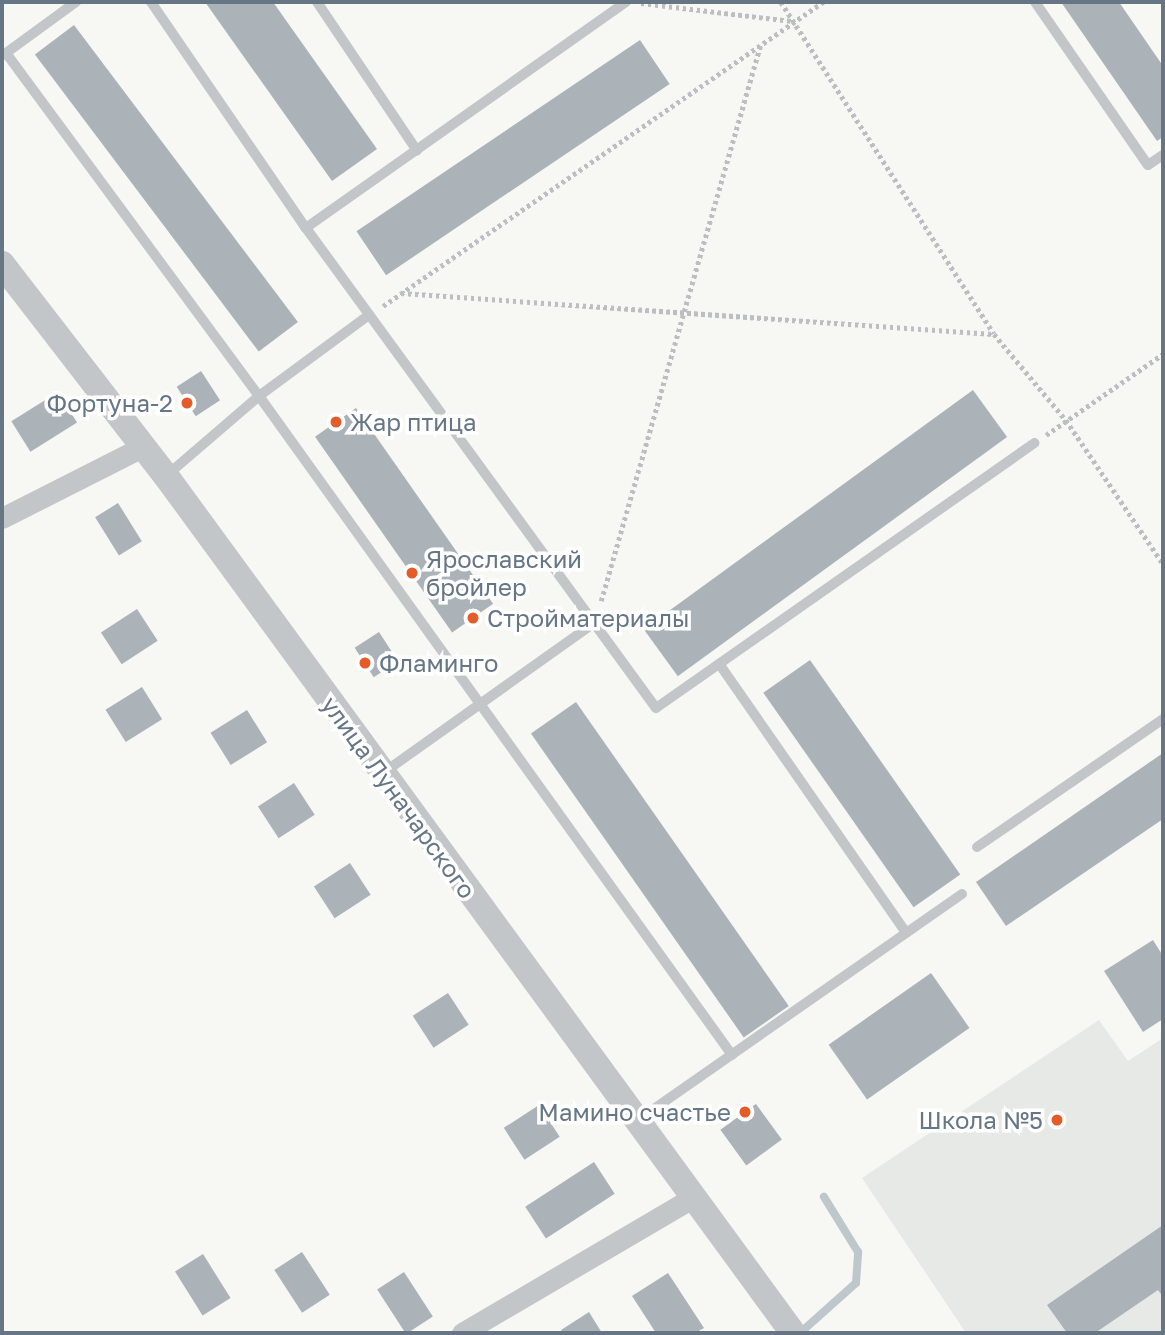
<!DOCTYPE html>
<meta charset="utf-8">
<style>
body{margin:0}
#map{position:relative;width:1165px;height:1335px;overflow:hidden;background:#f7f7f4;font-family:"Golos Text",sans-serif}
div>[style]{position:absolute}
.built>*{inset:0;background:#e7e9e7}
.stream>*{height:8px;margin:-4px;padding:0 4px;transform-origin:4px;border-radius:4px;background:#bdc7cc}
.building>*{inset:0;background:#abb3b9;transform-origin:0 0}
.path>*{height:4.5px;margin-top:-2.25px;transform-origin:0;background:repeating-linear-gradient(90deg,#bcbec1 0 3.5px,transparent 0 7px)}
.service>*{height:10px;margin:-5px;padding:0 5px;transform-origin:5px;border-radius:5px;background:#c2c6c9}
.minor>*{height:21px;margin:-10.5px;padding:0 10.5px;transform-origin:10.5px;border-radius:10.5px;background:#c2c6c9}
.tertiary>*{height:26px;margin:-13px;padding:0 13px;transform-origin:13px;border-radius:13px;background:#c2c6c9}
.dots>*{width:19px;height:19px;translate:-50% -50%;box-sizing:border-box;border:4px solid #fff;border-radius:50%}
span{translate:-50% -50%;white-space:nowrap;text-align:center;line-height:1.15;-webkit-text-stroke:7px #fff;paint-order:stroke}
.poi-label{font-size:24px;color:#667685}
.right{translate:-100% -50%;text-align:right}
.left{translate:0 -50%;text-align:left}
.street-label{font-size:24px;color:#667685}
.frame{position:absolute;inset:0;border:4px solid #667685;pointer-events:none}
</style>
<div id="map">
<div class="built">
<i style="clip-path:polygon(1099px 1020px,1128px 1061px,1163px 1038px,1163px 1333px,966px 1333px,862px 1178px)"></i>
</div>
<div class="stream">
<i style="left:800px;top:1333px;width:75px;rotate:-41.8deg"></i>
<i style="left:856px;top:1283px;width:31px;rotate:-86deg"></i>
<i style="left:858px;top:1252px;width:65px;rotate:-121.7deg"></i>
</div>
<div class="building">
<i style="clip-path:polygon(205px 2px,273px 2px,377px 149px,332px 181px)"></i>
<i style="clip-path:polygon(1061px 2px,1119px 2px,1163px 66px,1163px 137px,1157px 141px)"></i>
<i style="left:74px;top:25px;width:372px;height:49px;rotate:53deg"></i>
<i style="left:640px;top:40px;width:53px;height:342px;rotate:56deg"></i>
<i style="left:201px;top:371px;width:35px;height:29px;rotate:57deg"></i>
<i style="left:973px;top:390px;width:58px;height:407px;rotate:54deg"></i>
<i style="left:58px;top:392px;width:36px;height:55px;rotate:58deg"></i>
<i style="left:356px;top:408px;width:239px;height:50px;rotate:55deg"></i>
<i style="left:118px;top:503px;width:45px;height:27px;rotate:58deg"></i>
<i style="left:137px;top:609px;width:38px;height:43px;rotate:57deg"></i>
<i style="left:379px;top:632px;width:35px;height:29px;rotate:57deg"></i>
<i style="left:810px;top:660px;width:262px;height:57px;rotate:55deg"></i>
<i style="left:142px;top:687px;width:38px;height:43px;rotate:58deg"></i>
<i style="left:576px;top:702px;width:371px;height:55px;rotate:55deg"></i>
<i style="left:247px;top:710px;width:38px;height:43px;rotate:58deg"></i>
<i style="clip-path:polygon(1163px 753px,1163px 819px,1006px 926px,976px 882px)"></i>
<i style="left:294px;top:783px;width:38px;height:43px;rotate:57deg"></i>
<i style="left:350px;top:863px;width:38px;height:43px;rotate:57deg"></i>
<i style="clip-path:polygon(1153px 940px,1163px 956px,1163px 1019px,1143px 1032px,1104px 971px)"></i>
<i style="left:931px;top:973px;width:67px;height:125px;rotate:55deg"></i>
<i style="left:448px;top:993px;width:38px;height:42px;rotate:57deg"></i>
<i style="left:756px;top:1104px;width:44px;height:44px;rotate:54deg"></i>
<i style="left:539px;top:1105px;width:38px;height:42px;rotate:57deg"></i>
<i style="left:594px;top:1162px;width:38px;height:82px;rotate:57deg"></i>
<i style="clip-path:polygon(1163px 1225px,1163px 1297px,1158px 1290px,1095px 1333px,1067px 1333px,1047px 1305px)"></i>
<i style="left:302px;top:1252px;width:51px;height:33px;rotate:57deg"></i>
<i style="left:203px;top:1254px;width:52px;height:33px;rotate:58deg"></i>
<i style="left:404px;top:1272px;width:53px;height:32px;rotate:57deg"></i>
<i style="clip-path:polygon(668px 1273px,704px 1328px,695px 1333px,656px 1333px,632px 1296px)"></i>
<i style="clip-path:polygon(589px 1312px,602px 1333px,563px 1333px,561px 1330px)"></i>
</div>
<div class="path">
<i style="left:781px;top:2px;width:394px;rotate:57.3deg"></i>
<i style="left:994px;top:334px;width:112px;rotate:50.1deg"></i>
<i style="left:1066px;top:420px;width:174px;rotate:56deg"></i>
<i style="left:641px;top:3px;width:152px;rotate:6.8deg"></i>
<i style="left:401px;top:293px;width:594px;rotate:3.96deg"></i>
<i style="left:383px;top:306px;width:535px;rotate:-34.64deg"></i>
<i style="left:1046px;top:435px;width:142px;rotate:-34.7deg"></i>
<i style="left:601px;top:601px;width:580px;rotate:-74deg"></i>
</div>
<div class="service">
<i style="left:151px;top:2px;width:274px;rotate:55.6deg"></i>
<i style="left:317px;top:2px;width:179px;rotate:56.1deg"></i>
<i style="left:626px;top:2px;width:392px;rotate:144.8deg"></i>
<i style="left:306px;top:228px;width:594px;rotate:53.9deg"></i>
<i style="left:656px;top:708px;width:462px;rotate:-35deg"></i>
<i style="left:1035px;top:2px;width:198px;rotate:55.3deg"></i>
<i style="left:1148px;top:165px;width:18px;rotate:-34deg"></i>
<i style="left:6px;top:53px;width:87px;rotate:-36.1deg"></i>
<i style="left:2px;top:55px;width:4px;rotate:-27deg"></i>
<i style="left:6px;top:53px;width:426px;rotate:53.6deg"></i>
<i style="left:259px;top:396px;width:811px;rotate:54.33deg"></i>
<i style="left:166px;top:476px;width:123px;rotate:-40.7deg"></i>
<i style="left:259px;top:396px;width:137px;rotate:-36.4deg"></i>
<i style="left:720px;top:665px;width:326px;rotate:55.2deg"></i>
<i style="left:383px;top:773px;width:259px;rotate:-35.4deg"></i>
<i style="left:977px;top:847px;width:226px;rotate:-34.5deg"></i>
<i style="left:638px;top:1120px;width:395px;rotate:-34.9deg"></i>
</div>
<div class="minor">
<i style="left:2px;top:518px;width:159px;rotate:-26.9deg"></i>
<i style="left:462px;top:1333px;width:267px;rotate:-30.4deg"></i>
</div>
<div class="tertiary">
<i style="left:2px;top:264px;width:268px;rotate:52.3deg"></i>
<i style="left:166px;top:476px;width:1062px;rotate:53.81deg"></i>
</div>
<div class="dots">
<i style="left:187px;top:403px;background:#e45c27"></i>
<i style="left:336px;top:422px;background:#e45c27"></i>
<i style="left:412px;top:573px;background:#e45c27"></i>
<i style="left:473px;top:618px;background:#e45c27"></i>
<i style="left:365px;top:663px;background:#e45c27"></i>
<i style="left:745px;top:1112px;background:#e45c27"></i>
<i style="left:1057px;top:1120px;background:#e45c27"></i>
</div>
<div class="poi-label">
<span class="right" style="left:173px;top:403px">Фортуна-2</span>
<span class="left" style="left:350px;top:422px">Жар птица</span>
<span class="left" style="left:426px;top:573px">Ярославский<br>бройлер</span>
<span class="left" style="left:487px;top:618px">Стройматериалы</span>
<span class="left" style="left:379px;top:663px">Фламинго</span>
<span class="right" style="left:731px;top:1112px">Мамино счастье</span>
<span class="right" style="left:1043px;top:1120px">Школа №5</span>
</div>
<div class="street-label">
<span style="left:399px;top:797px;rotate:54deg">улица Луначарского</span>
</div>
<div class="frame"></div>
</div>
